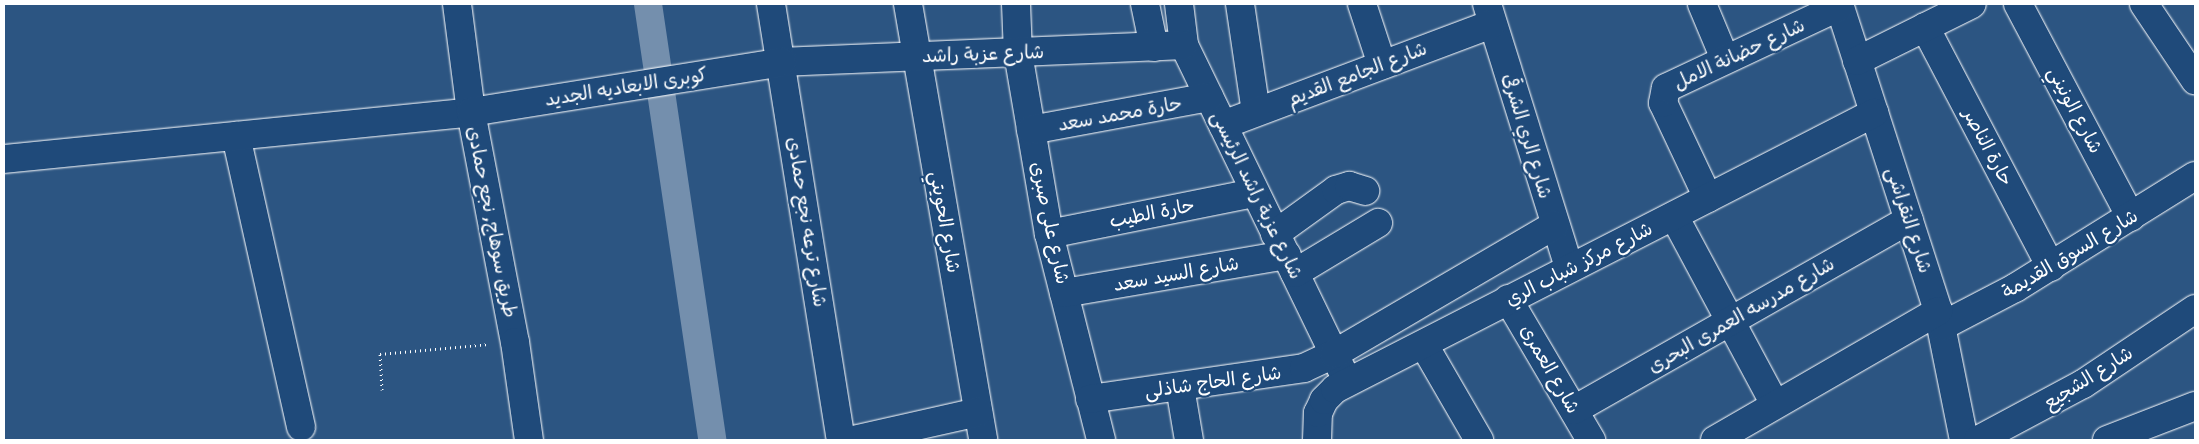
<!DOCTYPE html>
<meta charset="utf-8">
<style>
body{margin:0}
#map{position:relative;width:2199px;height:444px;overflow:hidden;background:#2c5582;font-family:Sriracha,"Playpen Sans Arabic",sans-serif}
div>[style]{position:absolute}
.canal>*{height:28px;margin:-14px;padding:0 14px;transform-origin:14px;border-radius:14px;background:#748fad}
.path>*{height:3px;margin-top:-1.5px;transform-origin:0;background:repeating-linear-gradient(90deg,#fff 0 1px,transparent 0 5px)}
.roads{filter:drop-shadow(0 0 1px #fff) drop-shadow(0 0 1px #fff)}
.minor>*{height:28px;margin:-14px;padding:0 14px;transform-origin:14px;border-radius:14px;background:#1f4a7a}
.tertiary>*{height:28px;margin:-14px;padding:0 14px;transform-origin:14px;border-radius:14px;background:#1f4a7a}
.primary>*{height:28px;margin:-14px;padding:0 14px;transform-origin:14px;border-radius:14px;background:#1f4a7a}
span{translate:-50% -50%;white-space:nowrap;text-align:center;line-height:1.15;-webkit-text-stroke:4.5px #1f4a7a;paint-order:stroke}
.street-label{font-size:19px;color:#fff}
.frame{position:absolute;inset:0;border:5px solid #fff;pointer-events:none}
</style>
<div id="map">
<div class="canal">
<i style="left:648px;top:4px;width:441px;rotate:81.6deg"></i>
</div>
<div class="path">
<i style="left:382px;top:390px;width:36px;rotate:-93deg"></i>
<i style="left:380px;top:354px;width:109px;rotate:-5.2deg"></i>
</div>
<div class="roads">
<div class="minor">
<i style="left:908px;top:4px;width:442px;rotate:80.2deg"></i>
<i style="left:1016px;top:4px;width:49px;rotate:87.7deg"></i>
<i style="left:1018px;top:53px;width:184px;rotate:80.3deg"></i>
<i style="left:1049px;top:234px;width:212px;rotate:75.8deg"></i>
<i style="left:1145px;top:4px;width:44px;rotate:78.2deg"></i>
<i style="left:1179px;top:4px;width:41px;rotate:83deg"></i>
<i style="left:1184px;top:45px;width:361px;rotate:64.1deg"></i>
<i style="left:1240px;top:4px;width:109px;rotate:81.6deg"></i>
<i style="left:1362px;top:4px;width:64px;rotate:71.8deg"></i>
<i style="left:1487px;top:4px;width:275px;rotate:72.7deg"></i>
<i style="left:1702px;top:4px;width:60px;rotate:67.3deg"></i>
<i style="left:1839px;top:4px;width:323px;rotate:72.1deg"></i>
<i style="left:1938px;top:311px;width:132px;rotate:78.6deg"></i>
<i style="left:2018px;top:4px;width:241px;rotate:62.1deg"></i>
<i style="left:2144px;top:4px;width:92px;rotate:56.1deg"></i>
<i style="left:1925px;top:27px;width:271px;rotate:62.3deg"></i>
<i style="left:1857px;top:61px;width:128px;rotate:-26.4deg"></i>
<i style="left:782px;top:62px;width:402px;rotate:-2.4deg"></i>
<i style="left:1223px;top:125px;width:287px;rotate:-20.6deg"></i>
<i style="left:1031px;top:130px;width:181px;rotate:-10.5deg"></i>
<i style="left:236px;top:136px;width:298px;rotate:77.4deg"></i>
<i style="left:4px;top:159px;width:469px;rotate:-5.7deg"></i>
<i style="left:1708px;top:198px;width:105px;rotate:-115.3deg"></i>
<i style="left:1663px;top:103px;width:15px;rotate:-79deg"></i>
<i style="left:1666px;top:88px;width:192px;rotate:-25.2deg"></i>
<i style="left:1674px;top:216px;width:213px;rotate:61.8deg"></i>
<i style="left:1049px;top:234px;width:210px;rotate:-11.3deg"></i>
<i style="left:1275px;top:234px;width:75px;rotate:-35.8deg"></i>
<i style="left:1336px;top:190px;width:14px;rotate:-17deg"></i>
<i style="left:1349px;top:186px;width:17px;rotate:17deg"></i>
<i style="left:1295px;top:273px;width:97px;rotate:-31.1deg"></i>
<i style="left:1064px;top:293px;width:226px;rotate:-9.7deg"></i>
<i style="left:1508px;top:299px;width:164px;rotate:59.5deg"></i>
<i style="left:1942px;top:326px;width:82px;rotate:-27.5deg"></i>
<i style="left:2015px;top:288px;width:212px;rotate:-31.9deg"></i>
<i style="left:1424px;top:345px;width:110px;rotate:59.9deg"></i>
<i style="left:1180px;top:387px;width:54px;rotate:80.4deg"></i>
<i style="left:1090px;top:399px;width:216px;rotate:-8.2deg"></i>
<i style="left:1304px;top:368px;width:33px;rotate:-25deg"></i>
<i style="left:1334px;top:354px;width:256px;rotate:-30.3deg"></i>
<i style="left:1574px;top:410px;width:385px;rotate:-29.6deg"></i>
<i style="left:853px;top:440px;width:128px;rotate:-12.6deg"></i>
<i style="left:1715px;top:440px;width:258px;rotate:-30deg"></i>
<i style="left:1978px;top:440px;width:119px;rotate:-28.1deg"></i>
<i style="left:2083px;top:384px;width:135px;rotate:-33.8deg"></i>
<i style="left:2107px;top:440px;width:94px;rotate:-21.1deg"></i>
</div>
<div class="tertiary">
<i style="left:771px;top:4px;width:442px;rotate:80.9deg"></i>
<i style="left:1317px;top:440px;width:27px;rotate:-88deg"></i>
<i style="left:1318px;top:413px;width:14px;rotate:-65deg"></i>
<i style="left:1324px;top:400px;width:16px;rotate:-45deg"></i>
<i style="left:1335px;top:389px;width:606px;rotate:-27.12deg"></i>
</div>
<div class="primary">
<i style="left:457px;top:4px;width:109px;rotate:82.6deg"></i>
<i style="left:471px;top:112px;width:234px;rotate:79.2deg"></i>
<i style="left:515px;top:342px;width:99px;rotate:81.9deg"></i>
<i style="left:471px;top:112px;width:315px;rotate:-9.1deg"></i>
</div>
</div>
<div class="street-label">
<span style="left:983px;top:54px;rotate:-2deg">شارع عزبة راشد</span>
<span style="left:1739px;top:54px;rotate:-25deg">شارع حضانة الامل</span>
<span style="left:1357px;top:74px;rotate:-21deg">شارع الجامع القديم</span>
<span style="left:626px;top:87px;rotate:-9deg">كوبرى الابعاديه الجديد</span>
<span style="left:2075px;top:110px;rotate:62deg">شارع الونيني</span>
<span style="left:1120px;top:114px;rotate:-10deg">حارة محمد سعد</span>
<span style="left:1527px;top:136px;rotate:73deg">شارع الري الشرقى</span>
<span style="left:1988px;top:147px;rotate:62deg">حارة الناصر</span>
<span style="left:1257px;top:195px;rotate:64deg">شارع عزبة راشد الرئيسى</span>
<span style="left:1152px;top:213px;rotate:-11deg">حارة الطيب</span>
<span style="left:1909px;top:220px;rotate:72deg">شارع النقراشى</span>
<span style="left:492px;top:222px;rotate:79deg">طريق سوهاج, نجع حمادى</span>
<span style="left:807px;top:222px;rotate:81deg">شارع ترعه نجع حمادى</span>
<span style="left:945px;top:222px;rotate:80deg">شارع الحويتي</span>
<span style="left:1050px;top:223px;rotate:78deg">شارع على صبرى</span>
<span style="left:2070px;top:254px;rotate:-31deg">شارع السوق القديمة</span>
<span style="left:1579px;top:264px;rotate:-27deg">شارع مركز شباب الري</span>
<span style="left:1176px;top:274px;rotate:-10deg">شارع السيد سعد</span>
<span style="left:1741px;top:315px;rotate:-30deg">شارع مدرسه العمرى البحرى</span>
<span style="left:1550px;top:369px;rotate:60deg">شارع العمرى</span>
<span style="left:2088px;top:378px;rotate:-32deg">شارع الشجيع</span>
<span style="left:1213px;top:382px;rotate:-8deg">شارع الحاج شاذلى</span>
</div>
<div class="frame"></div>
</div>
